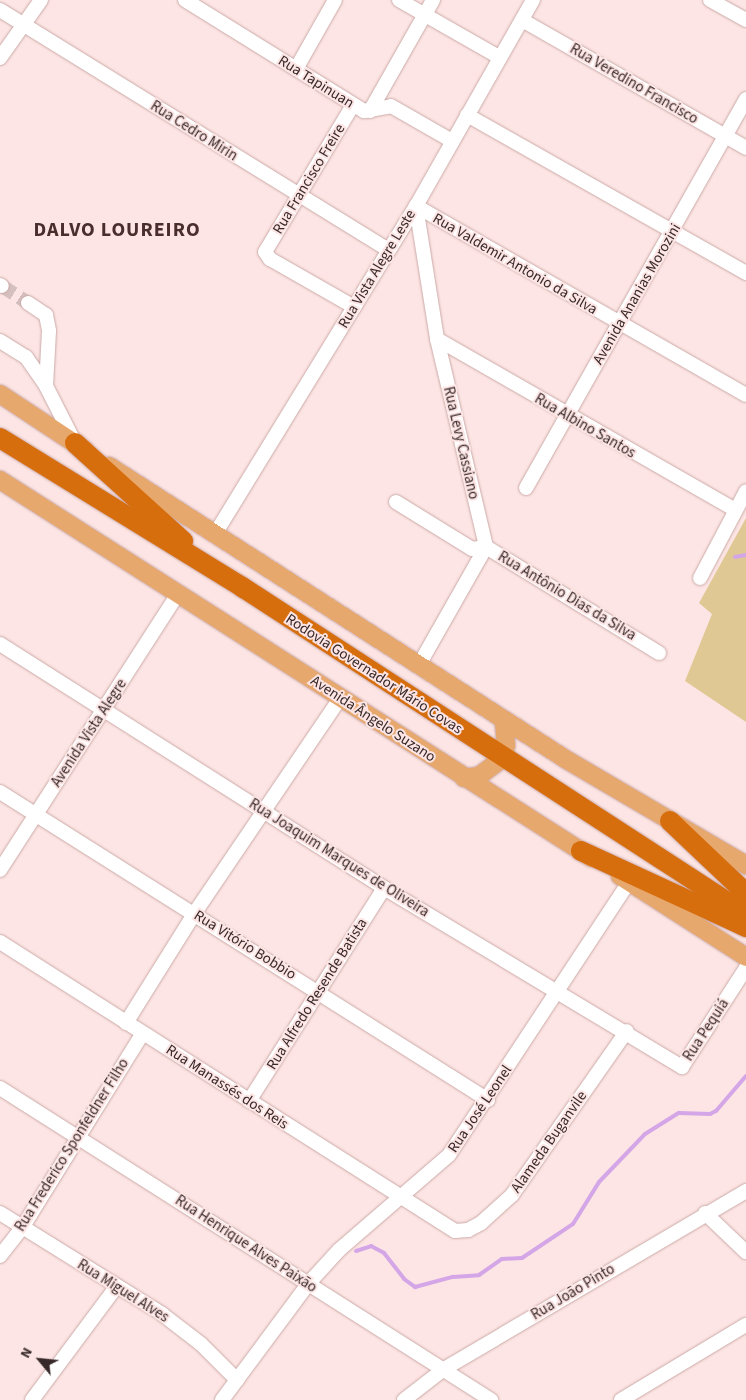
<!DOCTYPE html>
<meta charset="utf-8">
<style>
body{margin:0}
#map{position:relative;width:746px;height:1400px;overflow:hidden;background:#fce5e4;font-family:"Source Sans 3",sans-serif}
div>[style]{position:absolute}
.green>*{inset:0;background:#e0c894}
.stream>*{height:4px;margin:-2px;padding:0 2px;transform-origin:2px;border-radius:2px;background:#d4a6e7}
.minor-tunnel>*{height:14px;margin-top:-7px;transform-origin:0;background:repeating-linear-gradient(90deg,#d5bfbf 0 14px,transparent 0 21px)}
.roads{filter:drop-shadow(0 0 1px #cba9a7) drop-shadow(0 0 1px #cba9a7)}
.minor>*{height:14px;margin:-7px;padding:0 7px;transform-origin:7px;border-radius:7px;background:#fff}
.major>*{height:18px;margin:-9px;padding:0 9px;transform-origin:9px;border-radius:9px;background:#e7a86e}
.highway>*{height:20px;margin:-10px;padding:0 10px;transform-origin:10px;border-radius:10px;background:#d76e0e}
span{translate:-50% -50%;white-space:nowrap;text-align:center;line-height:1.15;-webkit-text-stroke:4px #fce5e4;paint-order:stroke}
.street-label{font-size:15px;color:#372929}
.district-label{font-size:20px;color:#4a2e2e;font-weight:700;letter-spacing:1px}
.north{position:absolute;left:15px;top:1335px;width:50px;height:50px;-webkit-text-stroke:4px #fce5e4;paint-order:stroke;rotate:298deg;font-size:14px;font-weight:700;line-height:20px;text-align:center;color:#372929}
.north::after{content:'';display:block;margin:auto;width:18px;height:22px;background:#372929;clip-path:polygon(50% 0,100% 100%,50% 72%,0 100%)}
</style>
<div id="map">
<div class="green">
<i style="clip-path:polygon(746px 518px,746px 722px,685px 681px,712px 614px,699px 603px)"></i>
</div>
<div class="stream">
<i style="left:735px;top:557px;width:11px;rotate:-10deg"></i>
<i style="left:356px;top:1251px;width:16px;rotate:-18deg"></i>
<i style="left:371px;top:1246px;width:15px;rotate:28deg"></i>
<i style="left:384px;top:1253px;width:33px;rotate:52deg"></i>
<i style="left:404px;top:1279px;width:14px;rotate:36deg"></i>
<i style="left:415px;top:1287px;width:39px;rotate:-15deg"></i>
<i style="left:453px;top:1277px;width:26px;rotate:-4deg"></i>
<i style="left:479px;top:1275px;width:28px;rotate:-35deg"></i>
<i style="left:502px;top:1259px;width:20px;rotate:-3deg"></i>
<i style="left:522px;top:1258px;width:61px;rotate:-33.7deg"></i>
<i style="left:573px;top:1224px;width:49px;rotate:-58.2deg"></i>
<i style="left:599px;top:1182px;width:66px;rotate:-46.2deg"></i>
<i style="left:645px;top:1134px;width:40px;rotate:-32deg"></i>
<i style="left:679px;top:1113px;width:31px;rotate:2deg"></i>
<i style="left:710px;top:1114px;width:7px;rotate:-27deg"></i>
<i style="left:716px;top:1111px;width:46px;rotate:-49.4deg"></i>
</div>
<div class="minor-tunnel">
<i style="left:2px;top:286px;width:31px;rotate:33deg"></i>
</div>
<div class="roads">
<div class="minor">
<i style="left:185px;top:0;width:211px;rotate:31.8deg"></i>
<i style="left:364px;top:111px;width:27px;rotate:-10deg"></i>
<i style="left:391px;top:106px;width:70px;rotate:29.8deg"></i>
<i style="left:399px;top:0;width:115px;rotate:29.7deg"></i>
<i style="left:710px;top:0;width:41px;rotate:29.1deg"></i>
<i style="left:0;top:10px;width:456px;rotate:31.7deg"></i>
<i style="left:522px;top:20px;width:258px;rotate:29.7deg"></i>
<i style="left:0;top:58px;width:71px;rotate:-54.7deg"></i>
<i style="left:296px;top:69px;width:79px;rotate:-60.5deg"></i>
<i style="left:353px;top:105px;width:171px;rotate:120.9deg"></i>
<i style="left:265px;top:252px;width:9px;rotate:54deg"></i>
<i style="left:270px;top:259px;width:97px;rotate:29.7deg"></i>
<i style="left:370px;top:111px;width:128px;rotate:-60.4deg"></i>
<i style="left:467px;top:115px;width:321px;rotate:29.5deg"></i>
<i style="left:416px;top:206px;width:135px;rotate:81deg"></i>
<i style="left:437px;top:339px;width:214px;rotate:76.7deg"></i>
<i style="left:486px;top:547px;width:136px;rotate:119.6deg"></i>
<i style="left:416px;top:206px;width:380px;rotate:29.8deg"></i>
<i style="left:0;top:285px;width:2px;rotate:27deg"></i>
<i style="left:28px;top:303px;width:22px;rotate:34deg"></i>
<i style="left:46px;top:315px;width:16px;rotate:79deg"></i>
<i style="left:49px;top:331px;width:55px;rotate:93.1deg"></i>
<i style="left:437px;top:339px;width:344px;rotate:29.8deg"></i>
<i style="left:0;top:341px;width:31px;rotate:32deg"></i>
<i style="left:26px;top:357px;width:35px;rotate:55deg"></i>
<i style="left:46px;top:386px;width:64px;rotate:63deg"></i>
<i style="left:526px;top:488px;width:447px;rotate:-60.5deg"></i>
<i style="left:396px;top:502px;width:89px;rotate:31.7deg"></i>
<i style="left:472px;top:549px;width:14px;rotate:-8deg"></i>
<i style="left:486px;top:547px;width:203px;rotate:31.5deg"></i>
<i style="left:215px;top:534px;width:385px;rotate:-58.5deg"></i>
<i style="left:416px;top:206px;width:237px;rotate:-60.4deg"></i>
<i style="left:700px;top:578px;width:98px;rotate:-62.1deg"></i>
<i style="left:0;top:644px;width:455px;rotate:32.4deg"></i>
<i style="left:384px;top:888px;width:348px;rotate:31deg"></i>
<i style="left:682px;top:1067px;width:118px;rotate:-57.1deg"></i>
<i style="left:0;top:792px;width:577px;rotate:32.26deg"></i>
<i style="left:0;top:870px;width:327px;rotate:-57.2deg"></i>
<i style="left:0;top:942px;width:539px;rotate:32.42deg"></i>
<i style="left:455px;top:1231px;width:13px;rotate:-4deg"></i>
<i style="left:468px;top:1230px;width:15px;rotate:-28deg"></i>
<i style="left:481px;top:1223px;width:42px;rotate:-42.1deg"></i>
<i style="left:512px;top:1195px;width:200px;rotate:-55deg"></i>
<i style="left:126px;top:1023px;width:128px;rotate:-58deg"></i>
<i style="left:194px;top:914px;width:261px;rotate:-55.9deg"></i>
<i style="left:0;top:1088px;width:582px;rotate:32.43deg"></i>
<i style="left:249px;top:1101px;width:252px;rotate:-57.6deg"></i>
<i style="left:0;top:1213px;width:191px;rotate:31.9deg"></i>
<i style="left:162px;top:1314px;width:49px;rotate:37.6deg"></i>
<i style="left:201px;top:1344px;width:51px;rotate:45deg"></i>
<i style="left:705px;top:1213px;width:57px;rotate:43.6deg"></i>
<i style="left:0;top:1256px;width:36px;rotate:-52deg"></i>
<i style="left:22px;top:1228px;width:229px;rotate:-58.2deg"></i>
<i style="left:32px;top:1400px;width:142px;rotate:-53.3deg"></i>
<i style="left:222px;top:1400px;width:144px;rotate:-53.4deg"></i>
<i style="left:308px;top:1284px;width:46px;rotate:-47.6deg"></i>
<i style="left:339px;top:1250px;width:145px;rotate:-40.8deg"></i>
<i style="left:449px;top:1155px;width:327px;rotate:-56.6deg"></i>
<i style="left:404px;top:1400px;width:51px;rotate:-37.8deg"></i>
<i style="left:444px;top:1369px;width:351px;rotate:-30.5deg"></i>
<i style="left:621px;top:1400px;width:146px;rotate:-31deg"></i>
</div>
<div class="major">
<i style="left:0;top:394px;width:102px;rotate:33.4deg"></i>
<i style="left:109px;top:466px;width:544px;rotate:32.7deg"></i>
<i style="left:567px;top:760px;width:208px;rotate:30.4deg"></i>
<i style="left:0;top:480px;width:702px;rotate:32.56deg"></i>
<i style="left:464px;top:778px;width:15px;rotate:-8deg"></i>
<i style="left:479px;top:776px;width:30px;rotate:-37deg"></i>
<i style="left:503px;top:758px;width:13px;rotate:-77deg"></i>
<i style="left:506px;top:745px;width:25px;rotate:-95deg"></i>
<i style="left:620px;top:876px;width:150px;rotate:32.7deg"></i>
</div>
<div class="highway">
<i style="left:0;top:438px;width:284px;rotate:31.6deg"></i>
<i style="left:242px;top:587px;width:601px;rotate:32.98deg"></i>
<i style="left:75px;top:443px;width:146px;rotate:42.2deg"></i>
<i style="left:670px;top:821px;width:105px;rotate:43.5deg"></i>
<i style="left:581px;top:851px;width:182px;rotate:24.7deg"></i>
</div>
</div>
<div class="street-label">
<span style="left:316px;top:82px;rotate:32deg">Rua Tapinuan</span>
<span style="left:634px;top:84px;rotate:30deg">Rua Veredino Francisco</span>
<span style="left:194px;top:131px;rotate:32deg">Rua Cedro Mirin</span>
<span style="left:309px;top:179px;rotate:-59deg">Rua Francisco Freire</span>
<span style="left:515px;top:264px;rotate:30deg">Rua Valdemir Antonio da Silva</span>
<span style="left:377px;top:269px;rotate:-59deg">Rua Vista Alegre Leste</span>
<span style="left:637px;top:294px;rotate:-60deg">Avenida Ananias Morozini</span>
<span style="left:585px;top:426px;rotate:30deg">Rua Albino Santos</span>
<span style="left:461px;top:443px;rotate:77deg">Rua Levy Cassiano</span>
<span style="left:567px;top:596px;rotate:31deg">Rua Antônio Dias da Silva</span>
<span style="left:374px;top:674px;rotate:33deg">Rodovia Governador Mário Covas</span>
<span style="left:373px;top:719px;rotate:33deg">Avenida Ângelo Suzano</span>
<span style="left:89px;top:733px;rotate:-57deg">Avenida Vista Alegre</span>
<span style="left:339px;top:858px;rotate:32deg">Rua Joaquim Marques de Oliveira</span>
<span style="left:245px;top:945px;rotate:32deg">Rua Vitório Bobbio</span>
<span style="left:317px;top:994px;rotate:-58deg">Rua Alfredo Resende Batista</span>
<span style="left:706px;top:1030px;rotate:-57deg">Rua Pequiá</span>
<span style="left:227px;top:1087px;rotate:33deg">Rua Manassés dos Reis</span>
<span style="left:480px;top:1109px;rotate:-56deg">Rua José Leonel</span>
<span style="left:549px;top:1142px;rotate:-55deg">Alameda Buganvile</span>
<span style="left:72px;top:1145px;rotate:-58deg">Rua Frederico Sponfeldner Filho</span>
<span style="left:246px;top:1244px;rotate:33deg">Rua Henrique Alves Paixão</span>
<span style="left:123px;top:1291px;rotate:32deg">Rua Miguel Alves</span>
<span style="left:573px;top:1292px;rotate:-31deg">Rua João Pinto</span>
</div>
<div class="district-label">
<span style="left:117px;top:230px">DALVO LOUREIRO</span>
</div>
<div class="north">N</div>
</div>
